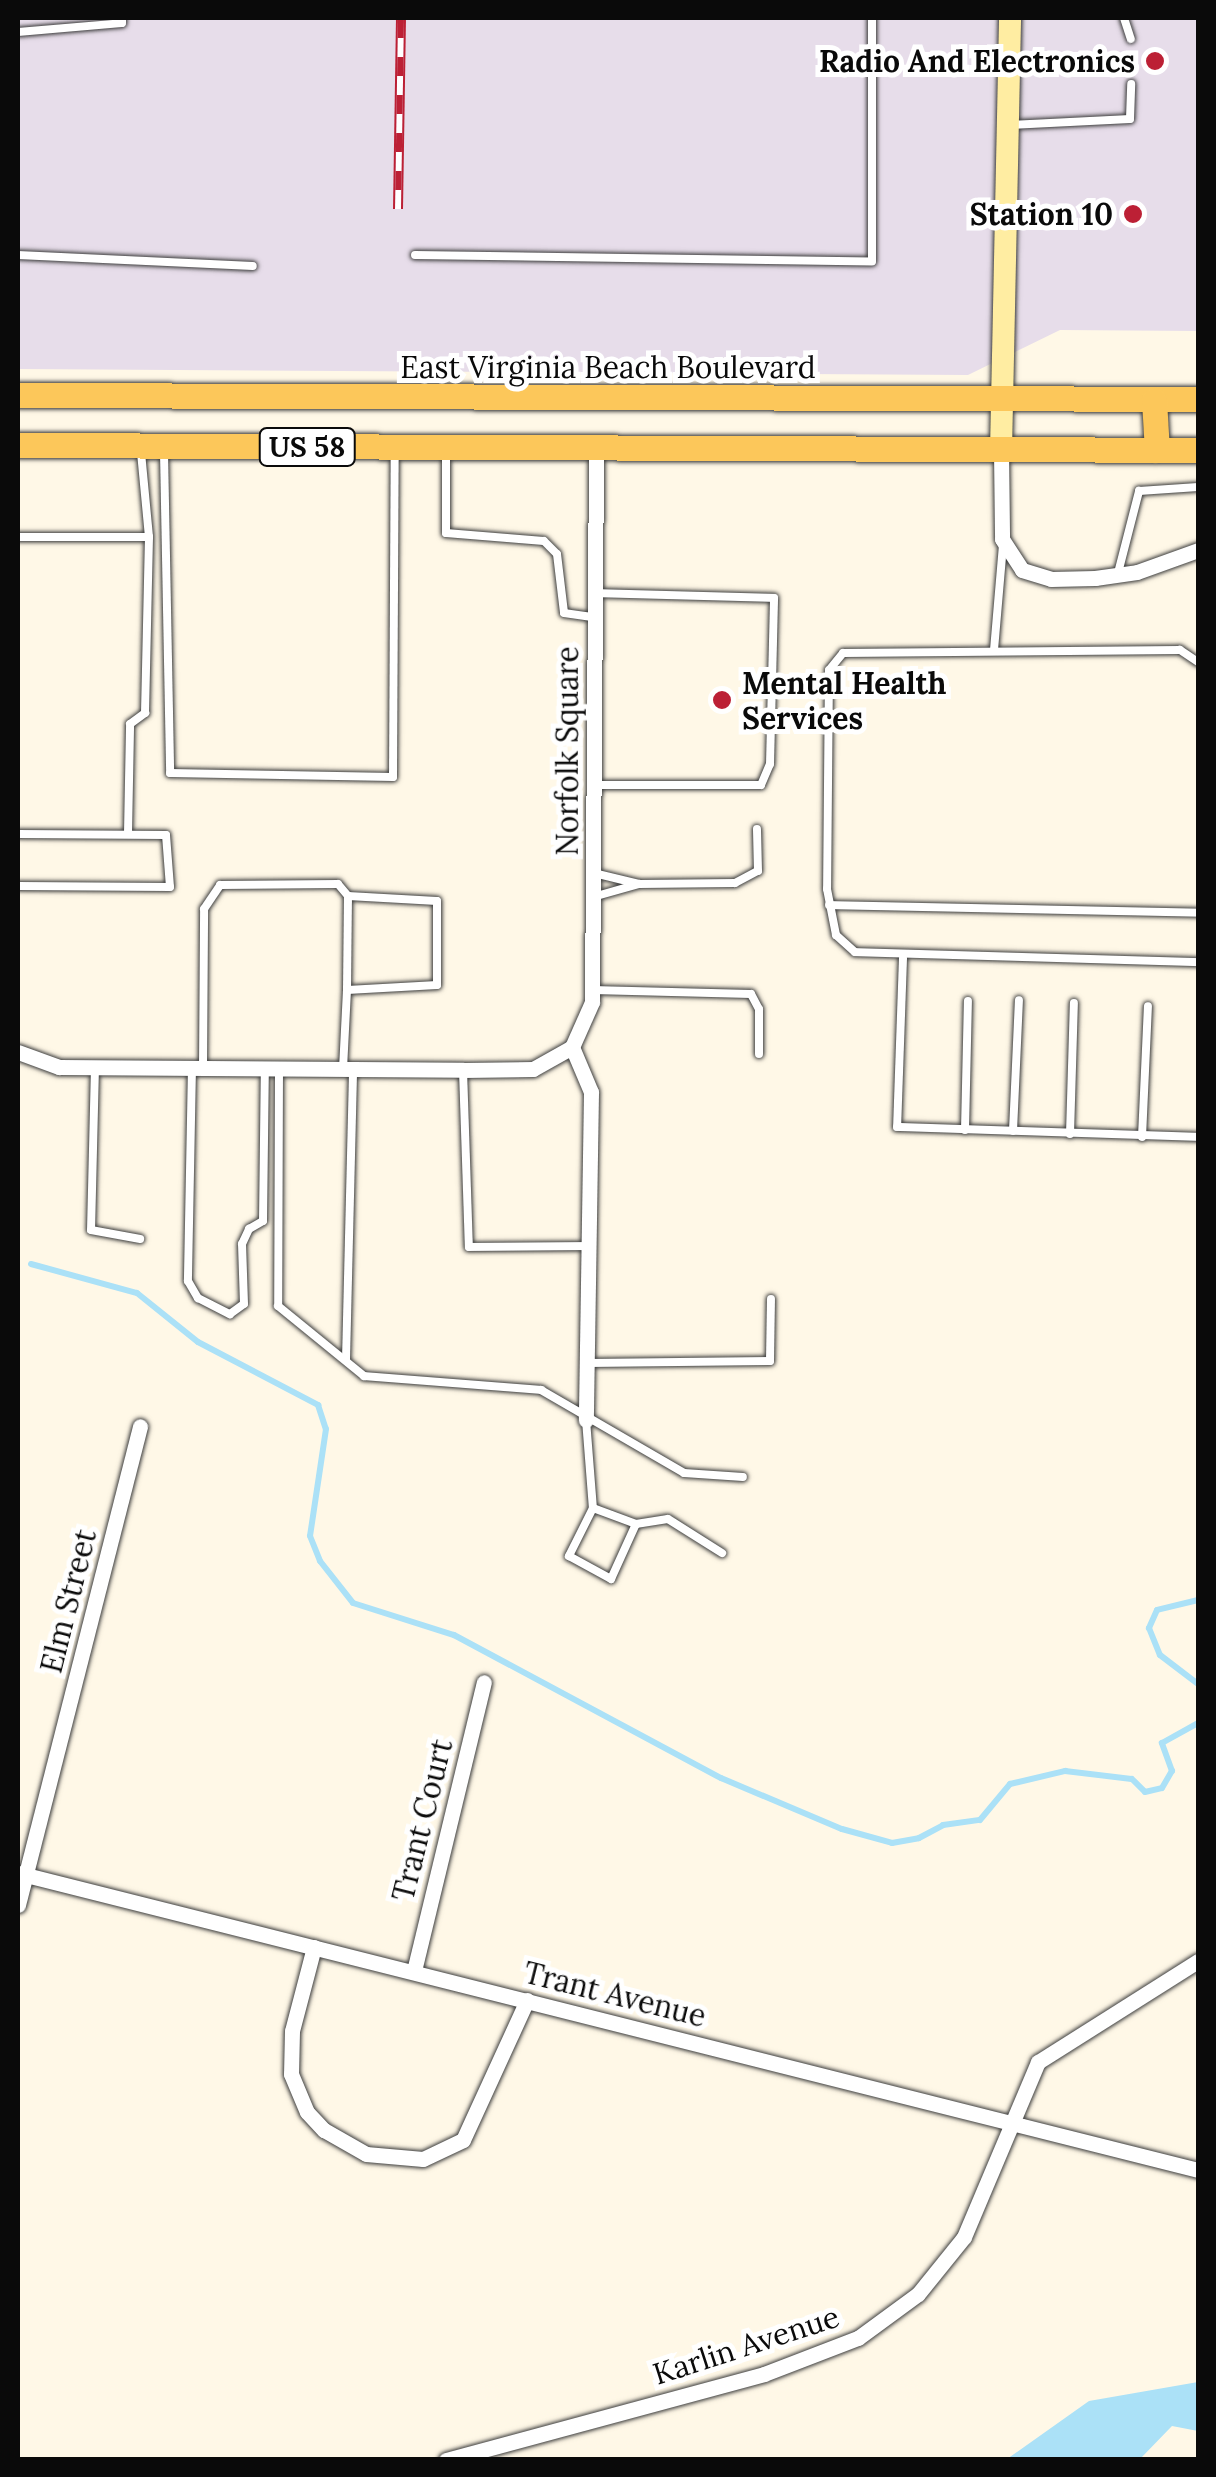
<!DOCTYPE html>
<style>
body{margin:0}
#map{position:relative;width:1216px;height:2477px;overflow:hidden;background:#fff8e7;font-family:Lora,serif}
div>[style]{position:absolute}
.industrial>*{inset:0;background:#e7ddea}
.water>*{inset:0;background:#abe1f7}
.stream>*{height:6px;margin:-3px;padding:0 3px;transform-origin:3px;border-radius:3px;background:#abe1f7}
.roads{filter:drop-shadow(0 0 2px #3d3d3d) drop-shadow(0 0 2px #3d3d3d)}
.service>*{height:8px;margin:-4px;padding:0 4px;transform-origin:4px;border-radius:4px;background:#fff}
.minor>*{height:15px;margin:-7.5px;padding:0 7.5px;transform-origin:7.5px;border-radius:7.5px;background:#fff}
.secondary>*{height:22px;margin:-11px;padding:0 11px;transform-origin:11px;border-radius:11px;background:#ffeda2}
.primary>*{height:25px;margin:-12.5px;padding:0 12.5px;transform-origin:12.5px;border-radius:12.5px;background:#fcc75a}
.rail>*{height:10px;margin-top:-5px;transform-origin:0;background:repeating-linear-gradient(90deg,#fff 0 19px,#bc2035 0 38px);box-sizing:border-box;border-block:2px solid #bc2035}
.dots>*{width:28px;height:28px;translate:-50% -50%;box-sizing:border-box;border:5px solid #fff;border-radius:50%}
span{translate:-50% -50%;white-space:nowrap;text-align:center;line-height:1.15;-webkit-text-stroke:10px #fff;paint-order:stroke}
.shield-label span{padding:2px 8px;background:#fff;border:2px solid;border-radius:8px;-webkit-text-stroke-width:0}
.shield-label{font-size:28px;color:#0a0a0a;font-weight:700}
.poi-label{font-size:30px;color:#0a0a0a;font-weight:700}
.right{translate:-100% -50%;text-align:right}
.left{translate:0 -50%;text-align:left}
.street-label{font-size:30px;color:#0a0a0a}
.frame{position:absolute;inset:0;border:20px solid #0a0a0a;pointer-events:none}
</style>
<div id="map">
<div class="industrial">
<i style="clip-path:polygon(18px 18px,1198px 18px,1198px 331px,1060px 330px,968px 375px,18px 369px)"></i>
</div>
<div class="water">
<i style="clip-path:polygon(1198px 2382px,1198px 2431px,1172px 2426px,1140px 2459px,1007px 2459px,1089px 2401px)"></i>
</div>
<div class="stream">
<i style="left:31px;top:1264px;width:110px;rotate:15.3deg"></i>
<i style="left:137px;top:1293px;width:78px;rotate:38.8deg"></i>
<i style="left:198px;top:1342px;width:136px;rotate:27.7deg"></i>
<i style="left:318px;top:1405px;width:25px;rotate:72deg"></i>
<i style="left:326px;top:1429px;width:108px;rotate:98.5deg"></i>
<i style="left:310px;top:1536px;width:27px;rotate:68deg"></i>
<i style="left:320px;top:1561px;width:53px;rotate:51.8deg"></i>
<i style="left:353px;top:1603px;width:106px;rotate:17.6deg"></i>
<i style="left:454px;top:1635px;width:303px;rotate:28.2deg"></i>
<i style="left:721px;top:1778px;width:131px;rotate:22.9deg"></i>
<i style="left:842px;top:1829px;width:52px;rotate:15.6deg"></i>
<i style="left:892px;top:1843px;width:27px;rotate:-10deg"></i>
<i style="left:919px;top:1838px;width:27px;rotate:-28deg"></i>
<i style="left:943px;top:1825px;width:37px;rotate:-8deg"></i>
<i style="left:980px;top:1820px;width:47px;rotate:-50.2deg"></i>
<i style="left:1010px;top:1784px;width:57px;rotate:-13.3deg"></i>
<i style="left:1065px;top:1771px;width:67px;rotate:6.8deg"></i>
<i style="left:1132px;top:1779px;width:18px;rotate:45deg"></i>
<i style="left:1145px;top:1792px;width:17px;rotate:-13deg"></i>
<i style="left:1162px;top:1788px;width:20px;rotate:-60deg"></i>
<i style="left:1172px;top:1771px;width:30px;rotate:-110deg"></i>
<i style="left:1162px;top:1743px;width:41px;rotate:-29.1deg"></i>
<i style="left:1198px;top:1600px;width:42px;rotate:166.3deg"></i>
<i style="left:1157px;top:1610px;width:20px;rotate:114deg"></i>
<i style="left:1149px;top:1628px;width:29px;rotate:68deg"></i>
<i style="left:1160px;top:1655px;width:48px;rotate:37.3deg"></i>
</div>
<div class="roads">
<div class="service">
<i style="left:1124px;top:18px;width:22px;rotate:72deg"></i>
<i style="left:18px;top:32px;width:104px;rotate:-4.9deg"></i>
<i style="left:122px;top:23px;width:5px;rotate:-90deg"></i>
<i style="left:1010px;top:125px;width:120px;rotate:-2.9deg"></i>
<i style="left:1130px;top:119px;width:35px;rotate:-88deg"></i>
<i style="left:18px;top:255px;width:235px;rotate:2.7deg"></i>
<i style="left:415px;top:255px;width:457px;rotate:0.8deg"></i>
<i style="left:872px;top:261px;width:243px;rotate:-90deg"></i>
<i style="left:164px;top:452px;width:321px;rotate:88.9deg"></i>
<i style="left:170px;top:773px;width:223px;rotate:1deg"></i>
<i style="left:393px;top:777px;width:328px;rotate:-89.7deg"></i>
<i style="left:446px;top:453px;width:80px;rotate:90deg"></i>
<i style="left:446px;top:533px;width:98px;rotate:4.7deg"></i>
<i style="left:544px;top:541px;width:18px;rotate:45deg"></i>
<i style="left:557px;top:554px;width:59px;rotate:83.2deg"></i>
<i style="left:564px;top:613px;width:30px;rotate:8deg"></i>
<i style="left:18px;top:537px;width:131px"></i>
<i style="left:149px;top:537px;width:85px;rotate:-95.4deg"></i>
<i style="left:1118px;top:573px;width:85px;rotate:-75.6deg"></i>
<i style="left:1139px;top:491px;width:59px;rotate:-3.9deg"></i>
<i style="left:994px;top:650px;width:104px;rotate:-85.1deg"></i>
<i style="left:1198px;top:662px;width:22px;rotate:-146deg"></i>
<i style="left:1180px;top:650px;width:337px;rotate:179.5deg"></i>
<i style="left:843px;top:653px;width:22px;rotate:129deg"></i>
<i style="left:829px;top:670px;width:219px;rotate:90.5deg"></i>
<i style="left:827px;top:889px;width:47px;rotate:78.9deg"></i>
<i style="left:836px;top:935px;width:25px;rotate:42deg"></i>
<i style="left:855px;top:952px;width:343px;rotate:1.7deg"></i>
<i style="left:594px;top:785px;width:167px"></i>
<i style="left:761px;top:785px;width:23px;rotate:-67deg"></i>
<i style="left:770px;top:764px;width:166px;rotate:-88.6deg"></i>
<i style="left:774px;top:598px;width:178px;rotate:-178.4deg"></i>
<i style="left:128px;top:833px;width:109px;rotate:-88.9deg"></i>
<i style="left:130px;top:724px;width:19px;rotate:-36deg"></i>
<i style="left:145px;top:713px;width:176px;rotate:-88.7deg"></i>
<i style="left:18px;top:834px;width:148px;rotate:0.4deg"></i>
<i style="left:166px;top:835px;width:52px;rotate:85.6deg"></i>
<i style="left:170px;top:887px;width:152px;rotate:-179.6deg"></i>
<i style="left:639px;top:884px;width:96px;rotate:-0.6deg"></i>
<i style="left:735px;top:883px;width:26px;rotate:-28deg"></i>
<i style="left:758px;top:871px;width:42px;rotate:-91.4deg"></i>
<i style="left:593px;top:897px;width:48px;rotate:-15.8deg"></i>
<i style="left:639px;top:884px;width:46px;rotate:-166.3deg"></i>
<i style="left:829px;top:905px;width:369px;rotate:1.2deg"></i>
<i style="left:903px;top:958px;width:169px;rotate:92deg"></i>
<i style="left:897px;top:1127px;width:301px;rotate:1.9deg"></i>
<i style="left:347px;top:990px;width:94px;rotate:-89.4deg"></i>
<i style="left:592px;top:990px;width:159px;rotate:1.4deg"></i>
<i style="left:751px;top:994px;width:17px;rotate:62deg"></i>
<i style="left:759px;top:1009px;width:45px;rotate:90deg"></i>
<i style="left:95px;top:1067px;width:163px;rotate:91.4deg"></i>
<i style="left:91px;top:1230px;width:50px;rotate:10.4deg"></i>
<i style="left:192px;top:1067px;width:214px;rotate:91.1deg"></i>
<i style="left:188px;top:1281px;width:20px;rotate:60deg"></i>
<i style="left:198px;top:1298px;width:36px;rotate:27deg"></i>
<i style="left:230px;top:1314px;width:17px;rotate:-36deg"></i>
<i style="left:244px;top:1304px;width:60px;rotate:-91.9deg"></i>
<i style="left:242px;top:1244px;width:17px;rotate:-65deg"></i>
<i style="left:249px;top:1229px;width:16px;rotate:-30deg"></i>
<i style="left:263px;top:1221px;width:153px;rotate:-89.3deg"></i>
<i style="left:203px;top:1067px;width:158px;rotate:-89.6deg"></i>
<i style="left:204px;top:909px;width:29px;rotate:-56deg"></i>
<i style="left:220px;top:885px;width:118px;rotate:-0.5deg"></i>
<i style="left:338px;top:884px;width:16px;rotate:50deg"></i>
<i style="left:348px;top:896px;width:89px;rotate:3.2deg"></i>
<i style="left:437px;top:901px;width:84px;rotate:90deg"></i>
<i style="left:437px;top:985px;width:90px;rotate:176.8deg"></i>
<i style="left:347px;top:990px;width:79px;rotate:92.9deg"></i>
<i style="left:279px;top:1069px;width:237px;rotate:90.2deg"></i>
<i style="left:278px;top:1306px;width:111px;rotate:39.1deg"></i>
<i style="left:364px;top:1376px;width:178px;rotate:4.5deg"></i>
<i style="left:541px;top:1390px;width:165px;rotate:30.1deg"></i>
<i style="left:684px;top:1473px;width:59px;rotate:3.9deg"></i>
<i style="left:463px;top:1070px;width:177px;rotate:88.1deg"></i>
<i style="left:469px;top:1247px;width:119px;rotate:-0.5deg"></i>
<i style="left:965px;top:1130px;width:129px;rotate:-88.7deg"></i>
<i style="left:1013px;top:1131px;width:131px;rotate:-87.4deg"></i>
<i style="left:1070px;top:1134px;width:131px;rotate:-88.3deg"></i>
<i style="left:1142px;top:1137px;width:131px;rotate:-87.4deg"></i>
<i style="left:346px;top:1360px;width:291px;rotate:-88.6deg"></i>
<i style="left:588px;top:1363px;width:182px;rotate:-0.6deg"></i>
<i style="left:770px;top:1361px;width:62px;rotate:-89.1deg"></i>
<i style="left:586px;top:1420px;width:88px;rotate:85.5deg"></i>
<i style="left:593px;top:1508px;width:46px;rotate:20.4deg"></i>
<i style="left:636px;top:1524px;width:32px;rotate:-9deg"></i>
<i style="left:668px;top:1519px;width:64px;rotate:32.2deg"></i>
<i style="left:593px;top:1508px;width:54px;rotate:116.6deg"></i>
<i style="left:569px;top:1556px;width:48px;rotate:28.7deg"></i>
<i style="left:611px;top:1579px;width:60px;rotate:-65.6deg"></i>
</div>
<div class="minor">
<i style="left:1001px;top:451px;width:88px;rotate:89.3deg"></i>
<i style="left:1002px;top:539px;width:37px;rotate:57deg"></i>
<i style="left:1022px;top:570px;width:30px;rotate:17deg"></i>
<i style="left:1051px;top:579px;width:44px;rotate:-1.3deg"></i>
<i style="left:1095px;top:578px;width:42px;rotate:-8.1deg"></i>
<i style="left:1137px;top:572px;width:65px;rotate:-19.8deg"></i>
<i style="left:572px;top:1047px;width:49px;rotate:67.1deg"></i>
<i style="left:591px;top:1092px;width:328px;rotate:90.9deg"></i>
<i style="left:18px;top:1052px;width:44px;rotate:20.1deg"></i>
<i style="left:59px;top:1067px;width:404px;rotate:0.4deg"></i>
<i style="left:463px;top:1070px;width:70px;rotate:-0.8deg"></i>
<i style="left:533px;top:1069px;width:45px;rotate:-29.4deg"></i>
<i style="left:572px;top:1047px;width:49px;rotate:-66deg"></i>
<i style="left:592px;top:1002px;width:552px;rotate:-89.58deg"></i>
<i style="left:18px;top:1873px;width:1217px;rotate:14.13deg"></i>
<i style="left:18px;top:1905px;width:494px;rotate:-75.7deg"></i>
<i style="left:314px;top:1947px;width:87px;rotate:104.7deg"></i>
<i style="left:292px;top:2031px;width:43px;rotate:91.3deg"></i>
<i style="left:291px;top:2074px;width:41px;rotate:67.2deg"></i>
<i style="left:307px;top:2112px;width:25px;rotate:47deg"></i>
<i style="left:324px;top:2130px;width:48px;rotate:29.7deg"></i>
<i style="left:366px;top:2154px;width:57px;rotate:5deg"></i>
<i style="left:423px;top:2159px;width:44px;rotate:-25.4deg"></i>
<i style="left:463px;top:2140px;width:154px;rotate:-65.4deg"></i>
<i style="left:414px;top:1971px;width:297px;rotate:-76.4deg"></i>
<i style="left:446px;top:2460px;width:329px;rotate:-15.1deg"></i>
<i style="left:764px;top:2374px;width:101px;rotate:-21deg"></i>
<i style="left:858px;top:2338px;width:74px;rotate:-36.3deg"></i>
<i style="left:918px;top:2294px;width:73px;rotate:-51.1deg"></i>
<i style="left:964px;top:2237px;width:190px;rotate:-67.1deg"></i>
<i style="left:1038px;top:2062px;width:189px;rotate:-32.3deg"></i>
</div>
<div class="secondary">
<i style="left:1001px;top:451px;width:433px;rotate:-88.8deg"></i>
</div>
<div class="primary">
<i style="left:18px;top:395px;width:1180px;rotate:0.19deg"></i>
<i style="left:1154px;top:400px;width:50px;rotate:86.6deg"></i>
<i style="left:18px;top:445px;width:1180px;rotate:0.24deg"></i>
</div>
</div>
<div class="rail">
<i style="left:398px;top:209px;width:191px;rotate:-89.1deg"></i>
</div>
<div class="dots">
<i style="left:1155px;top:61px;background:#bc2035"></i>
<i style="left:1133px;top:214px;background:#bc2035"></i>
<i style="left:722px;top:700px;background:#bc2035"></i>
</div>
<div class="shield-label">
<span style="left:307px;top:447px">US 58</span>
</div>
<div class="poi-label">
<span class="right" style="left:1135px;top:61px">Radio And Electronics</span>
<span class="right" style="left:1113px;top:214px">Station 10</span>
<span class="left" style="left:742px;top:700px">Mental Health<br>Services</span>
</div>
<div class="street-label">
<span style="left:608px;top:367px">East Virginia Beach Boulevard</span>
<span style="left:567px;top:751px;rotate:-90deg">Norfolk Square</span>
<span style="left:68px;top:1601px;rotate:-76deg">Elm Street</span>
<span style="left:422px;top:1820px;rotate:-76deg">Trant Court</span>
<span style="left:615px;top:1994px;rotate:14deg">Trant Avenue</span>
<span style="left:746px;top:2345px;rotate:-18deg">Karlin Avenue</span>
</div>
<div class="frame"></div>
</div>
